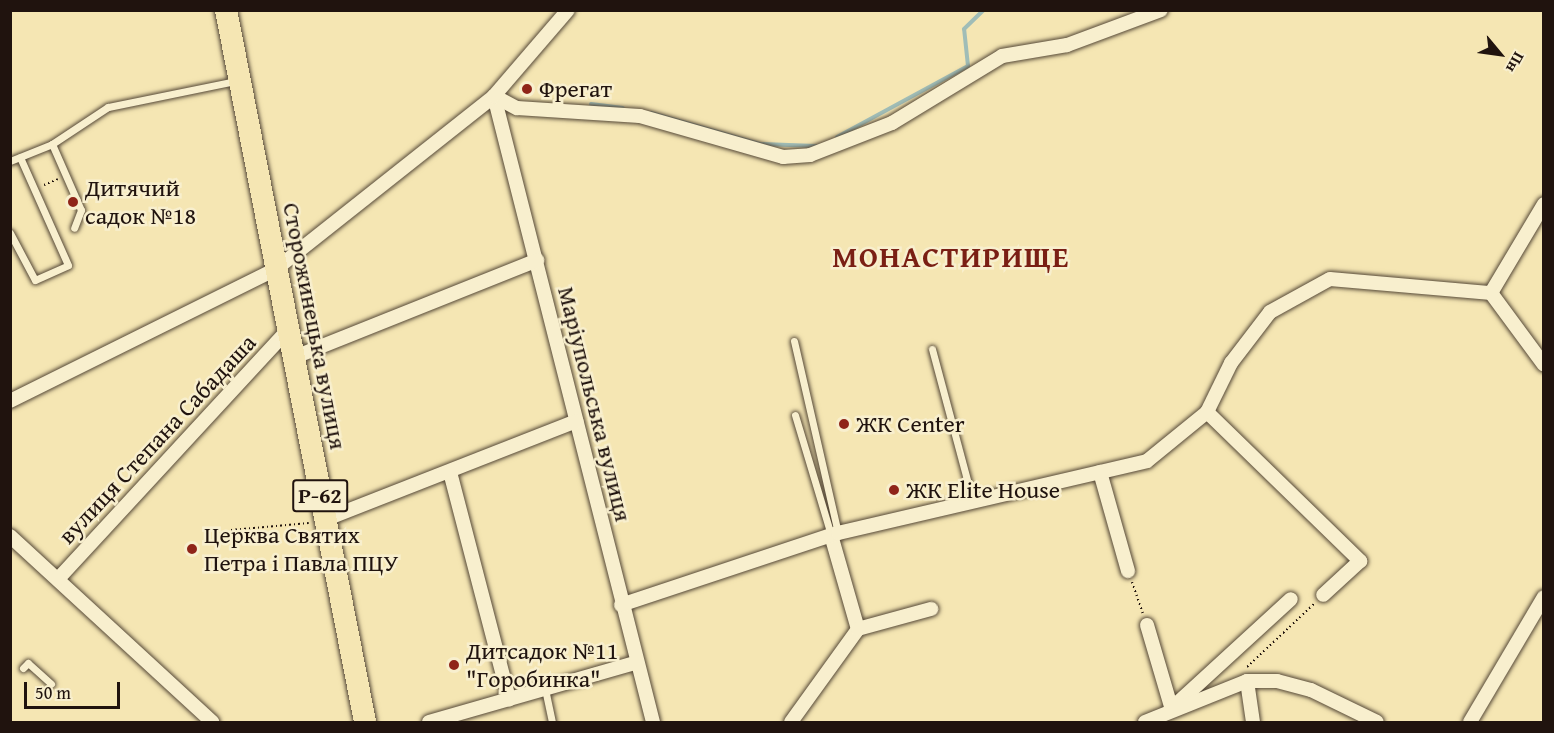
<!DOCTYPE html>
<meta charset="utf-8">
<style>
body{margin:0}
#map{position:relative;width:1554px;height:733px;overflow:hidden;background:#f5e6b3;font-family:"Gentium Book Plus",serif}
div>[style]{position:absolute}
.stream>*{height:4px;margin:-2px;padding:0 2px;transform-origin:2px;border-radius:2px;background:#a0bdb7}
.path>*{height:2px;margin-top:-1px;transform-origin:0;background:repeating-linear-gradient(90deg,#20130e 0 1.5px,transparent 0 4.5px)}
.roads{filter:drop-shadow(0 0 2px #554837) drop-shadow(0 0 2px #554837)}
.service>*{height:7px;margin:-3.5px;padding:0 3.5px;transform-origin:3.5px;border-radius:3.5px;background:#f8efce}
.minor>*{height:14px;margin:-7px;padding:0 7px;transform-origin:7px;border-radius:7px;background:#f8efce}
.primary>*{height:22px;margin:-11px;padding:0 11px;transform-origin:11px;border-radius:11px;background:#f5e6b3}
.dots>*{width:16px;height:16px;translate:-50% -50%;box-sizing:border-box;border:3px solid #f8efce;border-radius:50%}
span{translate:-50% -50%;white-space:nowrap;text-align:center;line-height:1.15;-webkit-text-stroke:5px #f8efce;paint-order:stroke}
.shield-label span{padding:2px 4px;background:#f8efce;border:2px solid;border-radius:4px;-webkit-text-stroke-width:0}
.shield-label{font-size:22px;color:#20130e;font-weight:700}
.poi-label{font-size:24px;color:#20130e}
.left{translate:0 -50%;text-align:left}
.street-label{font-size:24px;color:#20130e}
.district-label{font-size:30px;color:#7a1f14;font-weight:700;letter-spacing:1.5px}
.frame{position:absolute;inset:0;border:12px solid #20130e;pointer-events:none}
.north{position:absolute;left:1470px;top:24px;width:60px;height:60px;-webkit-text-stroke:4px #f8efce;paint-order:stroke;rotate:119deg;font-size:16px;font-weight:700;line-height:24px;text-align:center;color:#20130e}
.north::after{content:'';display:block;margin:auto;width:21px;height:27px;background:#20130e;clip-path:polygon(50% 0,100% 100%,50% 72%,0 100%)}
.scale{position:absolute;left:24px;top:682px;width:96px;height:27px;box-sizing:border-box;border:3px solid #20130e;border-top:0;padding-left:8px;font-size:18px;line-height:21px;white-space:nowrap;color:#20130e;-webkit-text-stroke:4px #f8efce;paint-order:stroke}
</style>
<div id="map">
<div class="stream">
<i style="left:591px;top:104px;width:32px;rotate:7deg"></i>
<i style="left:651px;top:113px;width:113px;rotate:15.9deg"></i>
<i style="left:760px;top:144px;width:56px;rotate:2deg"></i>
<i style="left:837px;top:137px;width:149px;rotate:-28.5deg"></i>
<i style="left:968px;top:66px;width:37px;rotate:-96deg"></i>
<i style="left:964px;top:29px;width:28px;rotate:-44deg"></i>
</div>
<div class="path">
<i style="left:44px;top:185px;width:15px;rotate:-23deg"></i>
<i style="left:231px;top:530px;width:78px;rotate:-5.1deg"></i>
<i style="left:1132px;top:582px;width:34px;rotate:71deg"></i>
<i style="left:1247px;top:667px;width:93px;rotate:-43.3deg"></i>
</div>
<div class="roads">
<div class="service">
<i style="left:52px;top:144px;width:72px;rotate:66.3deg"></i>
<i style="left:81px;top:210px;width:19px;rotate:111deg"></i>
<i style="left:10px;top:161px;width:45px;rotate:-22deg"></i>
<i style="left:52px;top:144px;width:67px;rotate:-33.5deg"></i>
<i style="left:108px;top:107px;width:131px;rotate:-11.5deg"></i>
<i style="left:10px;top:233px;width:53px;rotate:62deg"></i>
<i style="left:35px;top:280px;width:36px;rotate:-24deg"></i>
<i style="left:68px;top:265px;width:118px;rotate:-114deg"></i>
<i style="left:794px;top:341px;width:197px;rotate:77.1deg"></i>
<i style="left:932px;top:349px;width:154px;rotate:75deg"></i>
<i style="left:795px;top:415px;width:125px;rotate:73.3deg"></i>
<i style="left:23px;top:668px;width:7px;rotate:-45deg"></i>
<i style="left:28px;top:663px;width:31px;rotate:42deg"></i>
<i style="left:545px;top:689px;width:34px;rotate:78deg"></i>
</div>
<div class="minor">
<i style="left:494px;top:96px;width:26px;rotate:28deg"></i>
<i style="left:517px;top:108px;width:123px;rotate:3.7deg"></i>
<i style="left:640px;top:116px;width:149px;rotate:16deg"></i>
<i style="left:783px;top:157px;width:27px;rotate:-4deg"></i>
<i style="left:810px;top:155px;width:88px;rotate:-21.3deg"></i>
<i style="left:892px;top:123px;width:129px;rotate:-31.3deg"></i>
<i style="left:1002px;top:56px;width:66px;rotate:-9.6deg"></i>
<i style="left:1067px;top:45px;width:100px;rotate:-20.4deg"></i>
<i style="left:494px;top:96px;width:646px;rotate:75.75deg"></i>
<i style="left:1544px;top:204px;width:104px;rotate:120.8deg"></i>
<i style="left:1491px;top:293px;width:89px;rotate:53.6deg"></i>
<i style="left:295px;top:357px;width:261px;rotate:-21.8deg"></i>
<i style="left:10px;top:401px;width:297px;rotate:-26.4deg"></i>
<i style="left:276px;top:269px;width:278px;rotate:-38.4deg"></i>
<i style="left:494px;top:96px;width:113px;rotate:-49.3deg"></i>
<i style="left:1207px;top:412px;width:214px;rotate:44.2deg"></i>
<i style="left:1360px;top:561px;width:50px;rotate:137.4deg"></i>
<i style="left:450px;top:472px;width:235px;rotate:75.4deg"></i>
<i style="left:1100px;top:472px;width:103px;rotate:74.2deg"></i>
<i style="left:324px;top:520px;width:271px;rotate:-21.4deg"></i>
<i style="left:831px;top:535px;width:98px;rotate:74deg"></i>
<i style="left:10px;top:536px;width:275px;rotate:42.6deg"></i>
<i style="left:58px;top:579px;width:340px;rotate:-47.3deg"></i>
<i style="left:621px;top:605px;width:229px;rotate:-18.4deg"></i>
<i style="left:838px;top:533px;width:317px;rotate:-13.1deg"></i>
<i style="left:1147px;top:461px;width:77px;rotate:-39.2deg"></i>
<i style="left:1207px;top:412px;width:55px;rotate:-63.9deg"></i>
<i style="left:1231px;top:363px;width:64px;rotate:-52.6deg"></i>
<i style="left:1270px;top:312px;width:68px;rotate:-28.8deg"></i>
<i style="left:1330px;top:279px;width:162px;rotate:5deg"></i>
<i style="left:1147px;top:625px;width:89px;rotate:73.6deg"></i>
<i style="left:1247px;top:681px;width:41px;rotate:81.7deg"></i>
<i style="left:1172px;top:708px;width:161px;rotate:-42.5deg"></i>
<i style="left:429px;top:722px;width:214px;rotate:-16deg"></i>
<i style="left:791px;top:722px;width:115px;rotate:-54.2deg"></i>
<i style="left:858px;top:629px;width:76px;rotate:-15.3deg"></i>
<i style="left:1145px;top:722px;width:110px;rotate:-21.9deg"></i>
<i style="left:1247px;top:681px;width:30px"></i>
<i style="left:1277px;top:681px;width:35px;rotate:15deg"></i>
<i style="left:1311px;top:690px;width:73px;rotate:25.9deg"></i>
<i style="left:1470px;top:722px;width:145px;rotate:-59.4deg"></i>
</div>
<div class="primary">
<i style="left:226px;top:10px;width:725px;rotate:78.95deg"></i>
</div>
</div>
<div class="dots">
<i style="left:527px;top:89px;background:#8f2418"></i>
<i style="left:73px;top:202px;background:#8f2418"></i>
<i style="left:844px;top:424px;background:#8f2418"></i>
<i style="left:894px;top:490px;background:#8f2418"></i>
<i style="left:192px;top:549px;background:#8f2418"></i>
<i style="left:454px;top:665px;background:#8f2418"></i>
</div>
<div class="shield-label">
<span style="left:320px;top:496px">Р-62</span>
</div>
<div class="poi-label">
<span class="left" style="left:539px;top:89px">Фрегат</span>
<span class="left" style="left:85px;top:202px">Дитячий<br>садок №18</span>
<span class="left" style="left:856px;top:424px">ЖК Center</span>
<span class="left" style="left:906px;top:490px">ЖК Elite House</span>
<span class="left" style="left:204px;top:549px">Церква Святих<br>Петра і Павла ПЦУ</span>
<span class="left" style="left:466px;top:665px">Дитсадок №11<br>"Горобинка"</span>
</div>
<div class="street-label">
<span style="left:315px;top:326px;rotate:79deg">Сторожинецька вулиця</span>
<span style="left:595px;top:404px;rotate:76deg">Маріупольська вулиця</span>
<span style="left:157px;top:439px;rotate:-47deg">вулиця Степана Сабадаша</span>
</div>
<div class="district-label">
<span style="left:951px;top:256px">МОНАСТИРИЩЕ</span>
</div>
<div class="frame"></div>
<div class="north">Пн</div>
<div class="scale">50 m</div>
</div>
